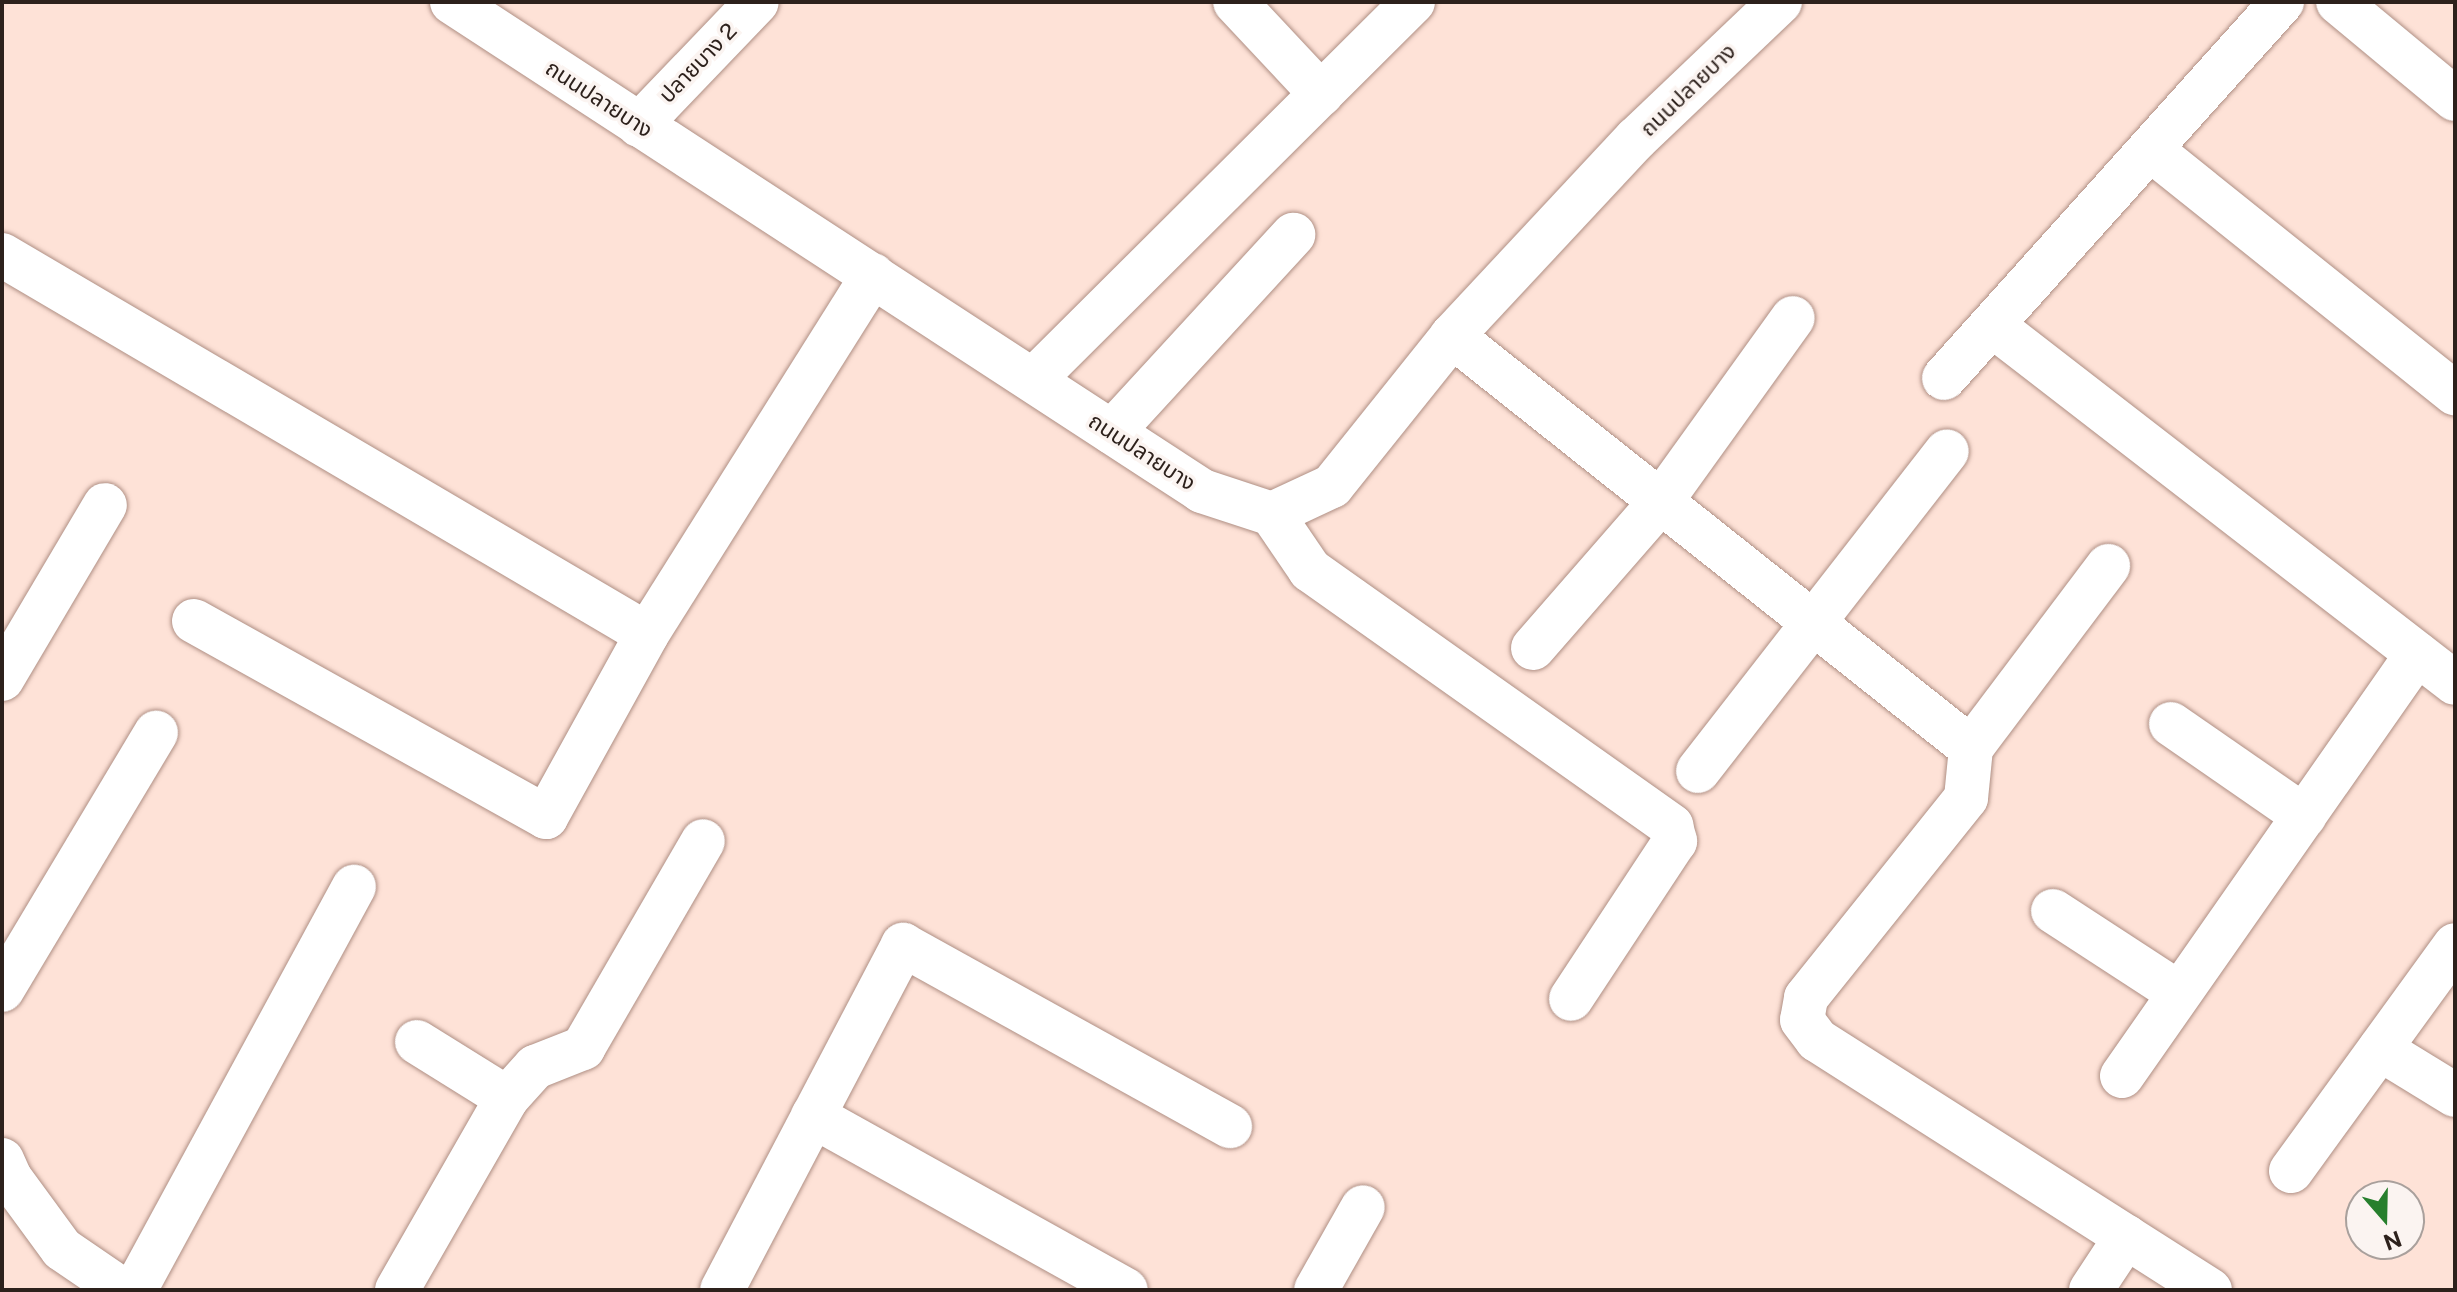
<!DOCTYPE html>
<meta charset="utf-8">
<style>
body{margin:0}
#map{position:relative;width:2457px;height:1292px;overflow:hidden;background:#fee2d7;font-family:"Public Sans","Noto Sans Thai",sans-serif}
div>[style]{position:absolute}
.roads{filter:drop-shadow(0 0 2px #af8f84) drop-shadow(0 0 2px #af8f84)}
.minor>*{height:44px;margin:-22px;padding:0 22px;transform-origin:22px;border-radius:22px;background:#fff}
span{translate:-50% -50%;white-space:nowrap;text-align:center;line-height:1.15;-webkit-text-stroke:7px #fbf4f1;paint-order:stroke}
.street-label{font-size:22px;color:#2d211c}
.frame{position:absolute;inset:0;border:4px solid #2d211c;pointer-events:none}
.north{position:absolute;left:2345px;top:1180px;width:80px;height:80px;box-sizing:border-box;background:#fbf4f1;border:2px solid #a9a09c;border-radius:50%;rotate:160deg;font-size:22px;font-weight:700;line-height:32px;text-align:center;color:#2d211c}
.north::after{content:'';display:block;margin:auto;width:28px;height:36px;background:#277f2d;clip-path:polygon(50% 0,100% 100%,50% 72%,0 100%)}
</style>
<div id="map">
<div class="roads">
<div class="minor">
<i style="left:452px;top:2px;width:895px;rotate:33.1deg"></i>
<i style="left:1202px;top:491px;width:74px;rotate:18.2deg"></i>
<i style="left:1272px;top:514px;width:66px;rotate:-25deg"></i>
<i style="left:1332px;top:486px;width:192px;rotate:-51.3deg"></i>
<i style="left:1452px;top:336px;width:270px;rotate:-47deg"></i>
<i style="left:1636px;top:139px;width:199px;rotate:-43.6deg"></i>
<i style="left:1235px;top:2px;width:126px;rotate:46.9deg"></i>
<i style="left:2338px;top:2px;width:152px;rotate:39.7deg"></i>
<i style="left:639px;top:125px;width:170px;rotate:-46.2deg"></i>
<i style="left:2150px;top:149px;width:391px;rotate:38.7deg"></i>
<i style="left:2px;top:255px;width:748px;rotate:30.44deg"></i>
<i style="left:1992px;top:325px;width:585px;rotate:37.71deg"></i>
<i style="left:1452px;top:336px;width:663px;rotate:38.44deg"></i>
<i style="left:1971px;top:748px;width:50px;rotate:95.7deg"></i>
<i style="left:1966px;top:798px;width:256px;rotate:128.7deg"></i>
<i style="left:1806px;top:998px;width:22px;rotate:100deg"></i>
<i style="left:1802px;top:1020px;width:25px;rotate:53deg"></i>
<i style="left:1817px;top:1040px;width:466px;rotate:32.5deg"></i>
<i style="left:1944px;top:378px;width:506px;rotate:-48.05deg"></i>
<i style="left:1033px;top:380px;width:536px;rotate:-44.85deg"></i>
<i style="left:1112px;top:432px;width:268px;rotate:-47.4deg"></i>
<i style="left:1272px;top:514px;width:68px;rotate:55.8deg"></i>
<i style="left:1310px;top:570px;width:443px;rotate:35.3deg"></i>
<i style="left:1671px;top:826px;width:16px;rotate:75deg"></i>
<i style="left:1675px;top:841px;width:189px;rotate:123.4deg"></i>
<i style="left:194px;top:621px;width:403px;rotate:29.1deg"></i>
<i style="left:546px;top:817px;width:209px;rotate:-61.1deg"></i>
<i style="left:647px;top:634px;width:424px;rotate:-57.8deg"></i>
<i style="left:1533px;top:648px;width:196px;rotate:-48.9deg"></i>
<i style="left:1662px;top:500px;width:224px;rotate:-54.3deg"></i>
<i style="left:2px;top:679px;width:202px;rotate:-59.4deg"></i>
<i style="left:2171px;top:724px;width:162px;rotate:34.7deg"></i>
<i style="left:1971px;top:748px;width:228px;rotate:-53deg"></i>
<i style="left:1698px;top:771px;width:405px;rotate:-52.1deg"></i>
<i style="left:2053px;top:911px;width:150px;rotate:33.1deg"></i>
<i style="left:2px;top:990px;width:300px;rotate:-59.1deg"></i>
<i style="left:417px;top:1042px;width:106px;rotate:31.9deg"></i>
<i style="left:2380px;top:1049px;width:88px;rotate:31.5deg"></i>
<i style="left:2122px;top:1076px;width:515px;rotate:-55.04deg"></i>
<i style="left:813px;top:1116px;width:358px;rotate:29.1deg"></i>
<i style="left:2px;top:1160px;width:20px;rotate:66deg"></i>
<i style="left:10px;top:1178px;width:88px;rotate:53.8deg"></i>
<i style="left:62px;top:1249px;width:73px;rotate:34.3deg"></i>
<i style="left:2291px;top:1171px;width:279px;rotate:-54deg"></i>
<i style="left:135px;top:1290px;width:459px;rotate:-61.5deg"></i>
<i style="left:397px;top:1290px;width:221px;rotate:-60.2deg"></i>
<i style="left:507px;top:1098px;width:42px;rotate:-47.9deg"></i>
<i style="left:535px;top:1067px;width:52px;rotate:-21.6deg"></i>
<i style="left:583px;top:1048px;width:239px;rotate:-59.9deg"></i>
<i style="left:722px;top:1290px;width:390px;rotate:-62.3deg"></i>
<i style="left:903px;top:945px;width:374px;rotate:29deg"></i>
<i style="left:1316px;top:1290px;width:95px;rotate:-60.5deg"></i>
<i style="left:2091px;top:1290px;width:64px;rotate:-56.6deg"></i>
</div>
</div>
<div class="street-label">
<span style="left:698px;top:63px;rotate:-46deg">ปลายบาง 2</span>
<span style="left:1688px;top:90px;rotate:-44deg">ถนนปลายบาง</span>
<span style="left:599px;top:99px;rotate:33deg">ถนนปลายบาง</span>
<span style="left:1142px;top:452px;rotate:33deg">ถนนปลายบาง</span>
</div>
<div class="frame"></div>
<div class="north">N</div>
</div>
